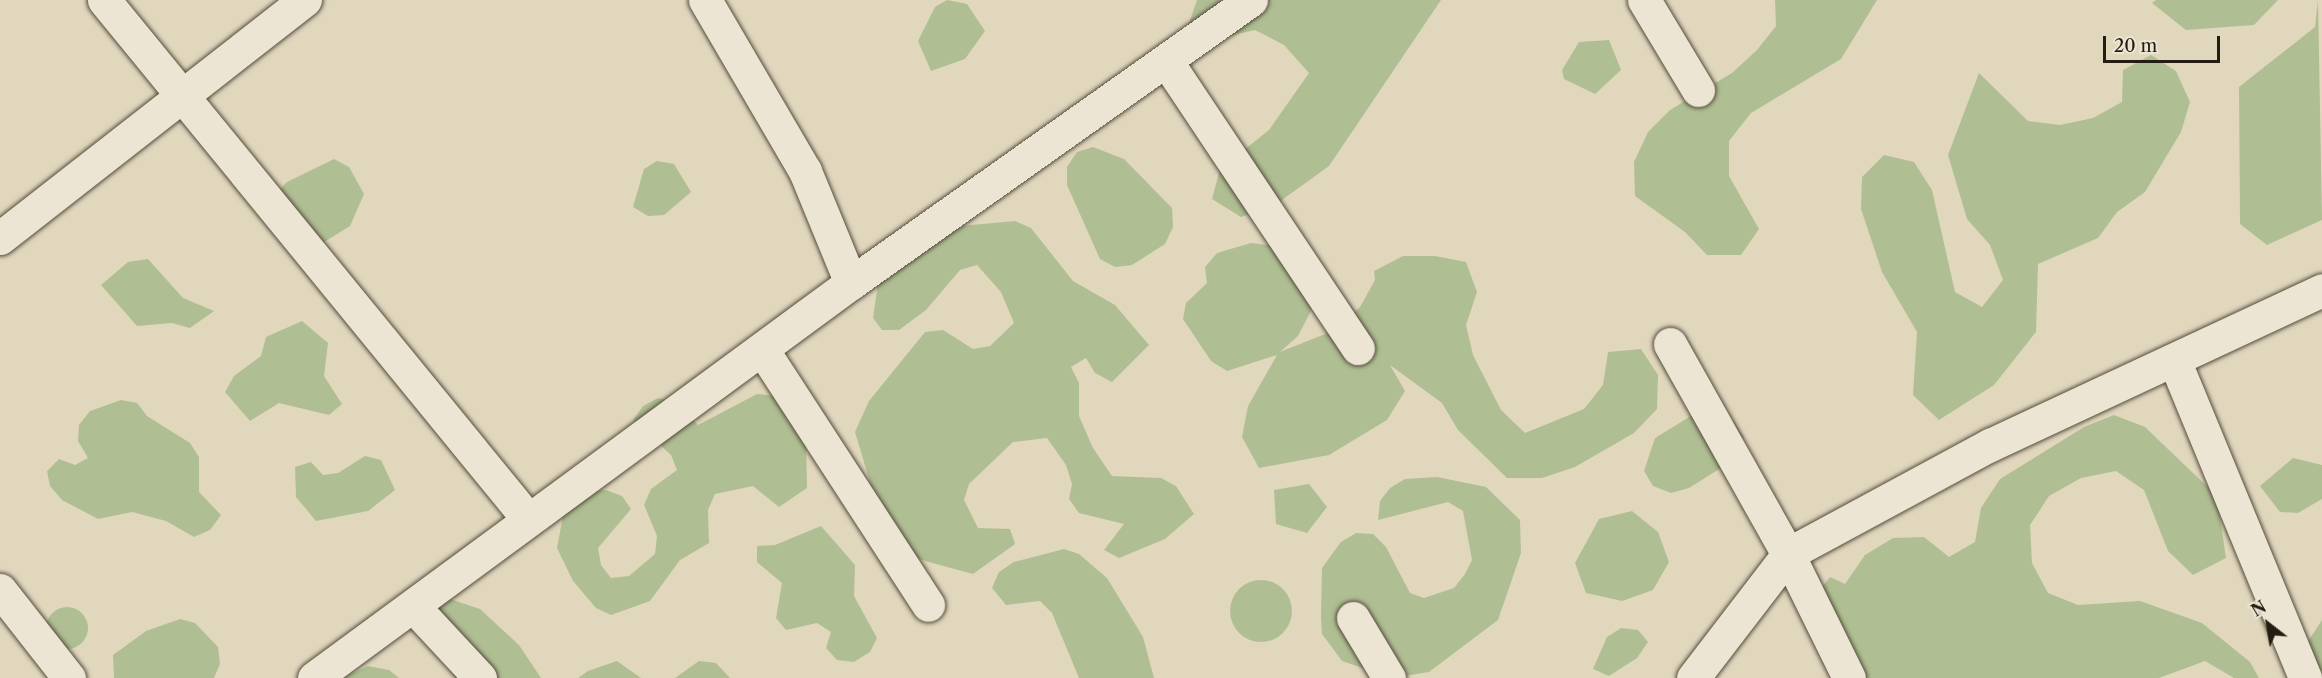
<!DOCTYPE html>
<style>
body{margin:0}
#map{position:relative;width:2322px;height:678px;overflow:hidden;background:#e1d7bd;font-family:"Libre Caslon Text",serif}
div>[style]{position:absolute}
.green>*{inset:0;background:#b0bf93}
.round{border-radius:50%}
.roads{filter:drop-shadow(0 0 2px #544c3d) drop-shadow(0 0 2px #544c3d)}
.minor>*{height:33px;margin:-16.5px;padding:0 16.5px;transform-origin:16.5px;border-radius:16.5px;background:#ece5d4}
span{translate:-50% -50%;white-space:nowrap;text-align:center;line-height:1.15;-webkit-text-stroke:4.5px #ece5d4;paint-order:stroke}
.north{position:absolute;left:2238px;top:594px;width:60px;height:60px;-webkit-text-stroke:4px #ece5d4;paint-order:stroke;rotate:329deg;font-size:16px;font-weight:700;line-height:24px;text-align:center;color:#251d12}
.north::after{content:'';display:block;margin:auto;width:21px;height:27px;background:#251d12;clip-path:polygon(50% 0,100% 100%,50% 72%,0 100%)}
.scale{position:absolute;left:2103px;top:36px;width:117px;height:27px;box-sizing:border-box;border:3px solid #251d12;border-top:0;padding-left:8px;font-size:18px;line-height:21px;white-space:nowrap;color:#251d12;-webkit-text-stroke:4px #ece5d4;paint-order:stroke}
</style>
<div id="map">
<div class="green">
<i style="clip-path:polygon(947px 0,967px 4px,985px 31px,965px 59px,931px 71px,918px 41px,935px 7px)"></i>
<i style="clip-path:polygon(1197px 0,1441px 0,1329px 166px,1275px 205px,1241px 217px,1212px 199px,1220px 169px,1269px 130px,1309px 73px,1284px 45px,1255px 30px,1220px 38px,1187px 29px)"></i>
<i style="clip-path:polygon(1775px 0,1877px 0,1841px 59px,1751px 113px,1729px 141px,1729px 176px,1759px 229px,1741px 255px,1707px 255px,1685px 232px,1635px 196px,1634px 162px,1648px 132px,1670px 110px,1732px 73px,1757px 50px,1776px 26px)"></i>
<i style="clip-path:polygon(2156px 0,2278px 0,2254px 25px,2186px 30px,2152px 3px)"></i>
<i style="clip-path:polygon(2318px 0,2322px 220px,2267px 245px,2240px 224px,2239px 87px,2315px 27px)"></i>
<i style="clip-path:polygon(1609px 40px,1621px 70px,1595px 94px,1564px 79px,1562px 70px,1579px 42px)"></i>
<i style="clip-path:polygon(2151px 55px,2176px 71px,2190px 102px,2181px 132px,2145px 192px,2117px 212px,2098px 238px,2038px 264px,2036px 332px,1994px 385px,1939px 420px,1913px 395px,1917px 332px,1882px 272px,1861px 209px,1862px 177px,1884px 155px,1914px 162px,1932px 190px,1955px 292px,1982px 307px,2003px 280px,1990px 245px,1967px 219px,1948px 155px,1979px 73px,2028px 121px,2060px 125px,2093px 118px,2122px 102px,2123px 70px)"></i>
<i style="clip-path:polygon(1093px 147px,1124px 159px,1172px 208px,1173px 227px,1165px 244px,1132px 265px,1115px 267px,1100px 259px,1067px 185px,1067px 167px,1077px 152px)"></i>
<i style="clip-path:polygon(334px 159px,349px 167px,364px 194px,350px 226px,321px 244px,273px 196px,287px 182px)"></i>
<i style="clip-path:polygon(657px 161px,674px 164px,691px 192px,664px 215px,648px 216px,633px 207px,644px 169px)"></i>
<i style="clip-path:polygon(1015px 221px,1031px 228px,1073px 281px,1115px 305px,1149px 345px,1112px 382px,1095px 373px,1086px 358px,1071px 367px,1079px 383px,1079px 416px,1093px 448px,1112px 476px,1161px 478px,1176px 486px,1194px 514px,1165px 539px,1119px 558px,1104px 550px,1124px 524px,1079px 513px,1069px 499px,1072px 484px,1066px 465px,1047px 438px,1013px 442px,969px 484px,964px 500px,978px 528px,1010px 529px,1015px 544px,973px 574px,918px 559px,875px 499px,855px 432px,869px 401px,925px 332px,943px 330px,973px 349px,990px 346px,1014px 323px,1001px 292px,977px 265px,960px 270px,926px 310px,899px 330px,882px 330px,873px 318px,879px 277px,950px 227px)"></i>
<i style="clip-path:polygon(1251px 243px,1286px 247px,1314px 305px,1298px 336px,1280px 352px,1335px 330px,1360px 307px,1375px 280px,1374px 271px,1403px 256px,1435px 256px,1466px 262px,1477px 292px,1466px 325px,1473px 355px,1501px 410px,1525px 433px,1584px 409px,1603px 385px,1608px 352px,1641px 349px,1658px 375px,1657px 409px,1634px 433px,1575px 467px,1542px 478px,1507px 478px,1458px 430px,1442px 403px,1390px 365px,1405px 391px,1387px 420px,1329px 455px,1259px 468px,1242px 437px,1248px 406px,1277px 355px,1227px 371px,1211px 361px,1183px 319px,1186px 303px,1207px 283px,1205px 267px,1217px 253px)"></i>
<i style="clip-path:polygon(148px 259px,183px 298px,214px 311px,190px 328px,172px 323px,137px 326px,101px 285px,128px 262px)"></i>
<i style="clip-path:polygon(302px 321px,328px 343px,324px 376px,342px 404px,329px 415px,279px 403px,250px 421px,225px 392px,234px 376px,261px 356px,266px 337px)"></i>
<i style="clip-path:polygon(757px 394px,774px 396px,806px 438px,807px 488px,779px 507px,753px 486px,715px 494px,708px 510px,709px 543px,680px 560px,650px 601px,611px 615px,596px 608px,573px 581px,557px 548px,563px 516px,589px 491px,606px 490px,622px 496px,631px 509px,598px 548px,601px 565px,611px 578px,629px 576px,655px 554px,657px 536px,644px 505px,651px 489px,677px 470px,671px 455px,633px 420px,643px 406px,658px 398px,675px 402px,698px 425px)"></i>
<i style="clip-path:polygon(121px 400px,137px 403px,147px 416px,190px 443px,199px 457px,199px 492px,221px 515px,210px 530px,194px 537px,166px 521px,132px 512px,98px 519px,62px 500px,50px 486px,47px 471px,59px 459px,75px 465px,88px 458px,78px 441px,79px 425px,90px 411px)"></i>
<i style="clip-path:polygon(1704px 408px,1734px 421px,1744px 437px,1736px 452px,1724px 466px,1689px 488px,1671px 493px,1653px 486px,1644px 471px,1655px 438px)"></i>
<i style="clip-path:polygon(2114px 415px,2145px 427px,2217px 496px,2226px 558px,2193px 575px,2168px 551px,2144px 490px,2116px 471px,2081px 478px,2049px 496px,2030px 525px,2032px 563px,2048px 593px,2078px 605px,2140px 601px,2202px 623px,2250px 662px,2259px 678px,2234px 678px,2205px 661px,2159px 678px,1845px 678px,1810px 602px,1830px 577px,1845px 584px,1865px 555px,1893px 538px,1924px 537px,1949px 557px,1975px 542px,1981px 508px,2000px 479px,2084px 427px)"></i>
<i style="clip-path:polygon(365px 456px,381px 460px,395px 490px,368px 511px,316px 521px,296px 497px,295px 467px,311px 462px,323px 475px,338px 473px)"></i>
<i style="clip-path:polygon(2293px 458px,2322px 465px,2322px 499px,2298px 513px,2280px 512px,2260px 486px)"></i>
<i style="clip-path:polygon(1437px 477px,1486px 487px,1520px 520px,1521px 553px,1498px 620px,1429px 672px,1392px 678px,1342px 661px,1322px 634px,1321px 618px,1322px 568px,1341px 542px,1356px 533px,1373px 534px,1386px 547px,1410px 593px,1424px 598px,1454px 588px,1465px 574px,1472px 560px,1463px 511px,1448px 502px,1378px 520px,1380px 501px,1390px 488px,1405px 479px)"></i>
<i style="clip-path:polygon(1309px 484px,1327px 507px,1307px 533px,1276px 524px,1274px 490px)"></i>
<i style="clip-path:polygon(1632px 511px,1658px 532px,1669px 562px,1653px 590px,1622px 601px,1586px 593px,1575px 563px,1599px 519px)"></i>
<i style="clip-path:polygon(821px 526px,855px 565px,854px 596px,877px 638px,870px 652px,854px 662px,837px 660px,826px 648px,831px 632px,817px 623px,786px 630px,776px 618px,782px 583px,757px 562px,757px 546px,775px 545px)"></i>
<i style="clip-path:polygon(1064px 549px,1079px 554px,1107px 578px,1143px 637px,1154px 678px,1079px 678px,1052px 613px,1040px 601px,1006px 605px,992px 588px,999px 572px,1014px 562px)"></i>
<i class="round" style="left:1230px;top:580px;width:62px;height:62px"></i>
<i style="clip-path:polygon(450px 599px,480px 609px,519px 645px,541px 678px,455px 678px,443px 659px,435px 601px)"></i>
<i class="round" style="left:46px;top:607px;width:42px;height:42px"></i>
<i style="clip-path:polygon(180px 619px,195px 623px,218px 647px,220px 664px,214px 678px,114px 678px,113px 655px,146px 631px)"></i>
<i style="clip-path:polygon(2322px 620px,2322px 678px,2298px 678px,2303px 649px)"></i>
<i style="clip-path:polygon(1621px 628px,1638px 630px,1648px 642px,1637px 658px,1609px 676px,1593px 669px,1607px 637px)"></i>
<i style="clip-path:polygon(617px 661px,641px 678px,578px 678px,588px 671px)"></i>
<i style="clip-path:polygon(699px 661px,716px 663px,730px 678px,675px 678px)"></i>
<i style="clip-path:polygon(368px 666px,389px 670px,399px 678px,343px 678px)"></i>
</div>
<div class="roads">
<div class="minor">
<i style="left:104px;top:0;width:670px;rotate:50.75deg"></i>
<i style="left:705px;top:0;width:198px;rotate:59.7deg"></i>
<i style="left:805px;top:171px;width:121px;rotate:67.7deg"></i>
<i style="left:1644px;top:0;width:105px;rotate:59deg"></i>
<i style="left:1167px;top:62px;width:344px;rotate:56.3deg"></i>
<i style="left:0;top:238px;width:387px;rotate:-38deg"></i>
<i style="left:1670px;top:344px;width:241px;rotate:60.7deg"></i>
<i style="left:1788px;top:554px;width:138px;rotate:63.8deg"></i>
<i style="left:762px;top:349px;width:305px;rotate:57deg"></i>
<i style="left:2175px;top:362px;width:342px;rotate:67.6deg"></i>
<i style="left:0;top:590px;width:112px;rotate:51.9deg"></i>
<i style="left:414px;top:607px;width:97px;rotate:47.1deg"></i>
<i style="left:1353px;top:618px;width:70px;rotate:59deg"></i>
<i style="left:314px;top:678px;width:667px;rotate:-36.34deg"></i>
<i style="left:851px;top:283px;width:490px;rotate:-35.3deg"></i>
<i style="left:1693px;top:678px;width:156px;rotate:-52.5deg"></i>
<i style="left:1788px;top:554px;width:230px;rotate:-28.4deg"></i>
<i style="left:1990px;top:445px;width:366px;rotate:-25deg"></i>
</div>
</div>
<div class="north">N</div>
<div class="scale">20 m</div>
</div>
